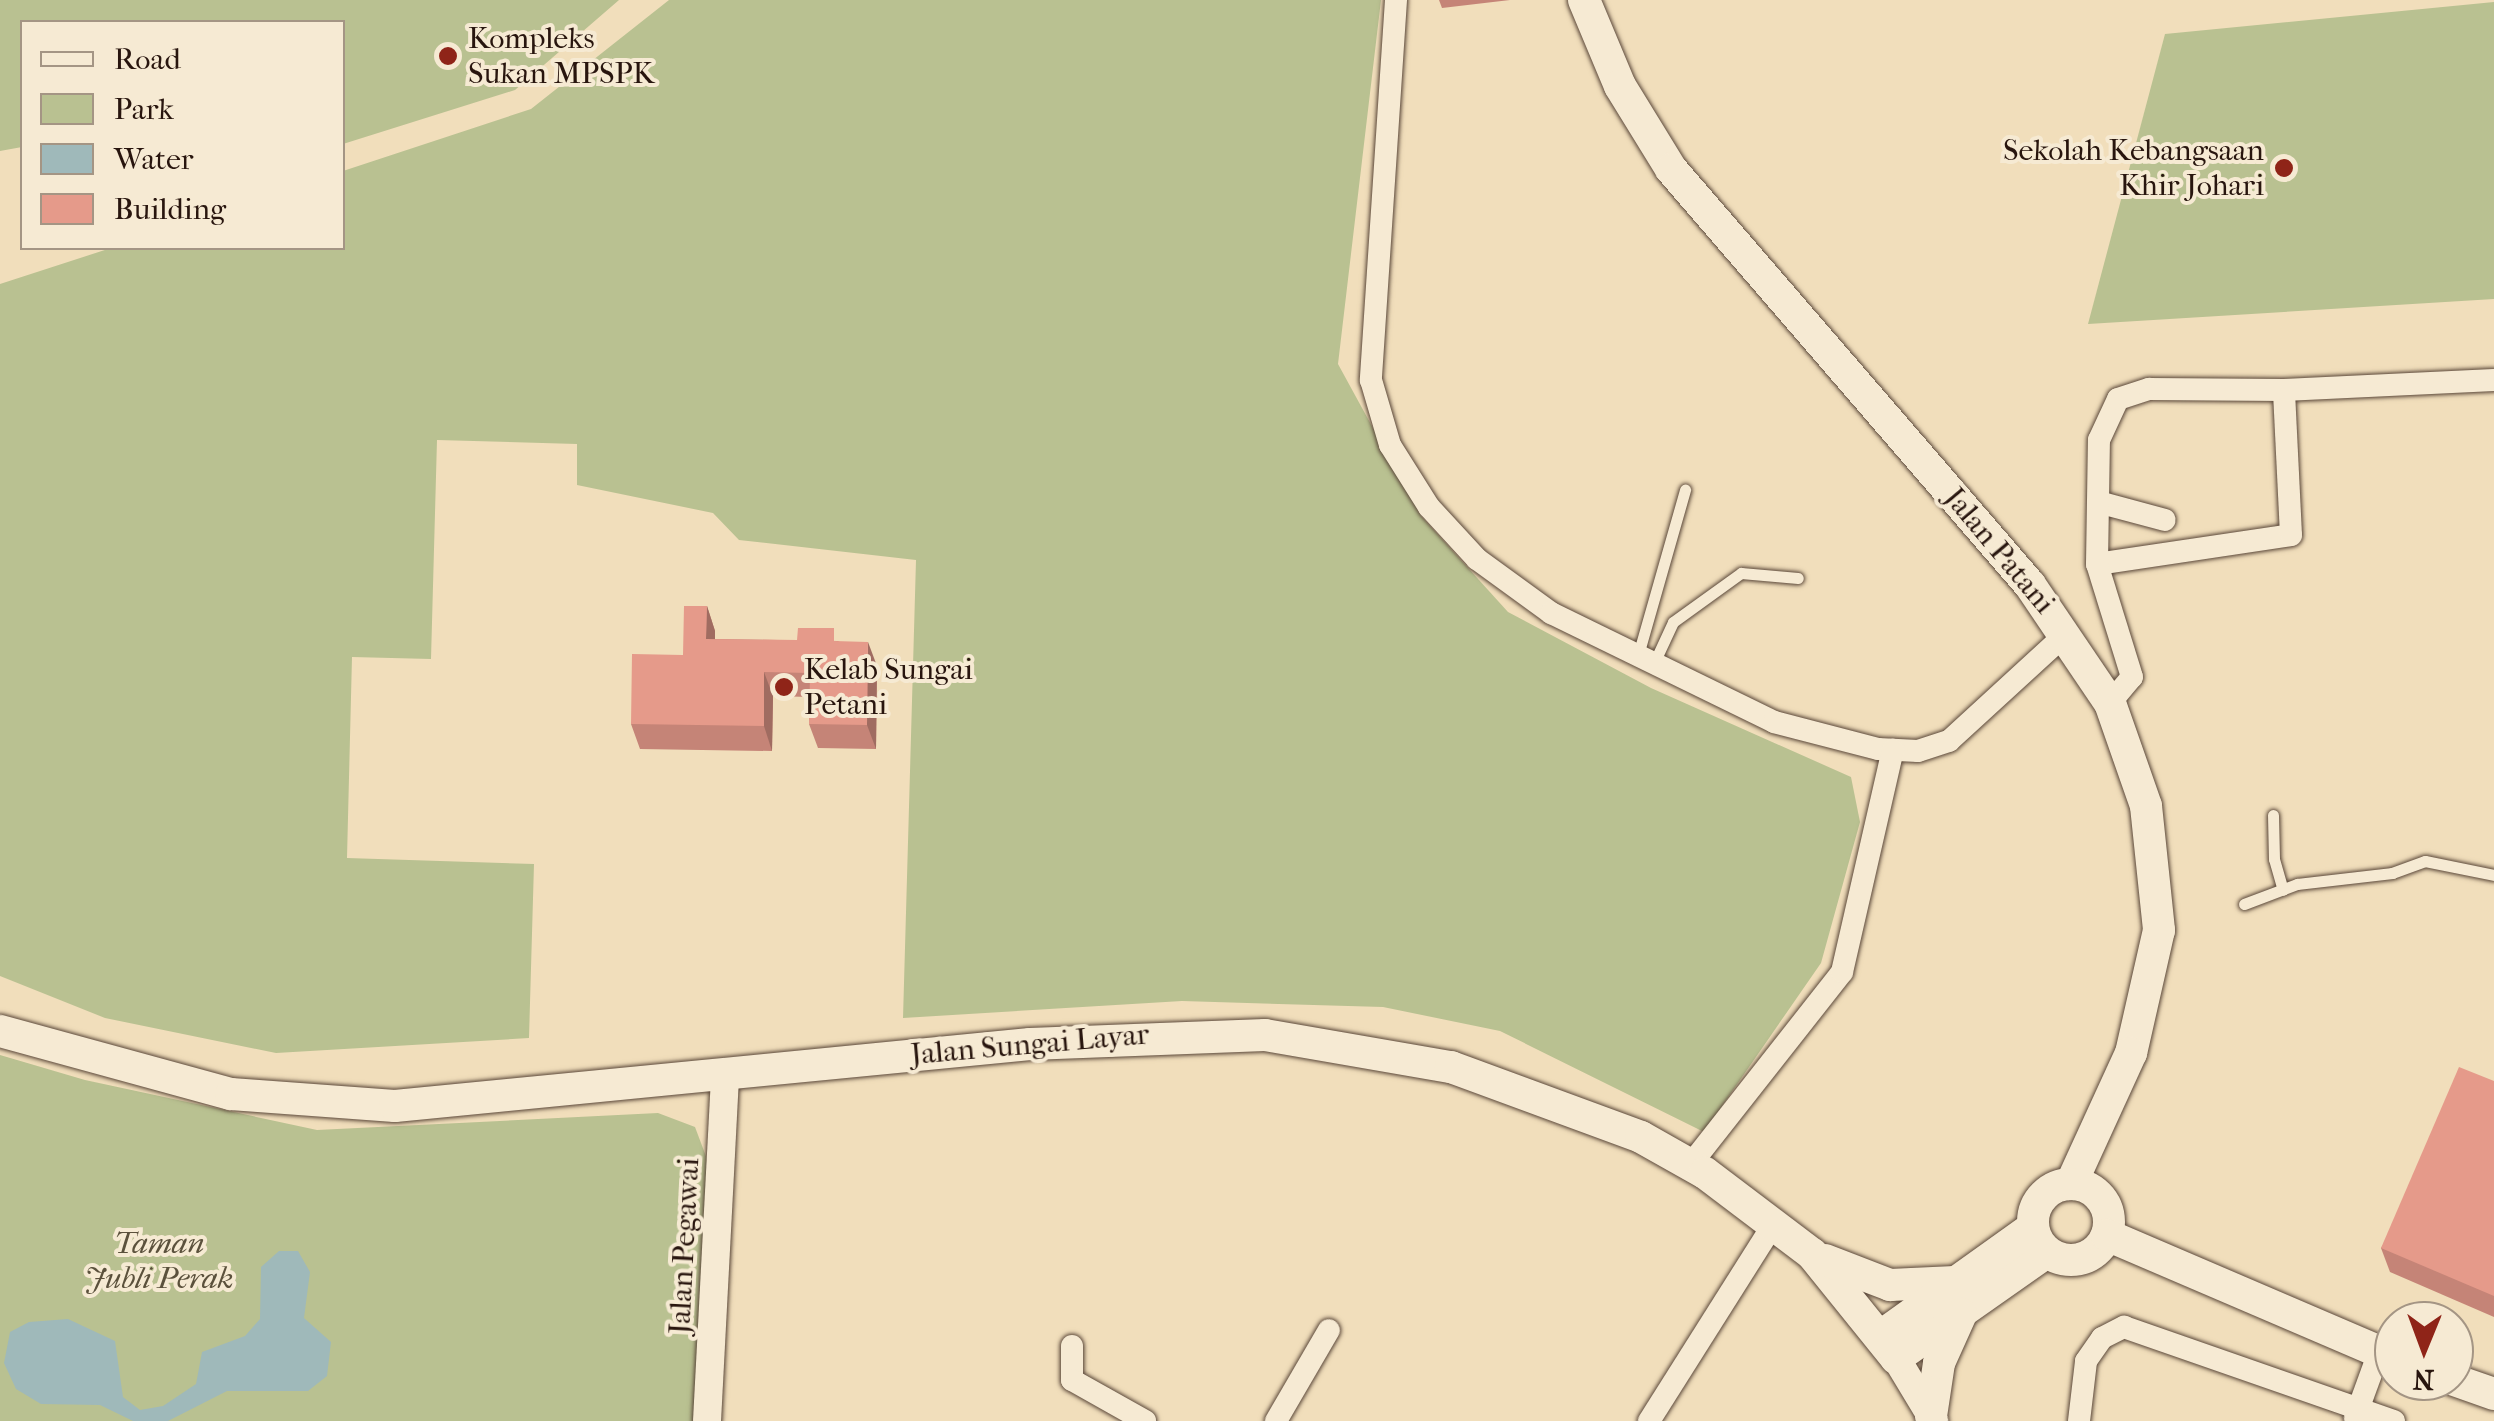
<!DOCTYPE html>
<style>
body{margin:0}
#map{position:relative;width:2494px;height:1421px;overflow:hidden;background:#f1debb;font-family:"IM FELL French Canon",serif}
div>[style]{position:absolute}
.green>*{inset:0;background:#b9c191}
.water>*{inset:0;background:#9fb9ba}
.roads{filter:drop-shadow(0 0 2px #5a4739) drop-shadow(0 0 2px #5a4739)}
.service>*{height:11px;margin:-5.5px;padding:0 5.5px;transform-origin:5.5px;border-radius:5.5px;background:#f6ead3}
.minor>*{height:22px;margin:-11px;padding:0 11px;transform-origin:11px;border-radius:11px;background:#f6ead3}
.tertiary>*{height:28px;margin:-14px;padding:0 14px;transform-origin:14px;border-radius:14px;background:#f6ead3}
.secondary>*{height:32px;margin:-16px;padding:0 16px;transform-origin:16px;border-radius:16px;background:#f6ead3}
.secondary>.ring{margin:-16px;padding:0;box-sizing:content-box;background:none;border:32px solid #f6ead3;border-radius:50%}
.wall>*{inset:0;background:#c58477}
.shaded-wall>*{inset:0;background:#a06c61}
.building>*{inset:0;background:#e59a8a}
.dots>*{width:28px;height:28px;translate:-50% -50%;box-sizing:border-box;border:5px solid #f6ead3;border-radius:50%}
span{translate:-50% -50%;white-space:nowrap;text-align:center;line-height:1.15;-webkit-text-stroke:8px #f6ead3;paint-order:stroke}
.poi-label{font-size:30px;color:#28150e}
.left{translate:0 -50%;text-align:left}
.right{translate:-100% -50%;text-align:right}
.street-label{font-size:30px;color:#28150e}
.park-label{font-size:30px;color:#5b513c;font-style:italic}
.legend{position:absolute;left:20px;top:20px;width:325px;height:230px;box-sizing:border-box;background:#f6ead3;border:2px solid #a49584;margin:0;padding:12px 18px;list-style:none;font-size:30px;color:#28150e}
.legend li{display:flex;align-items:center;gap:20px;height:50px}
.legend b{width:50px;border:2px solid #a49584}
.north{position:absolute;left:2374px;top:1301px;width:100px;height:100px;box-sizing:border-box;background:#f6ead3;border:2px solid #a49584;border-radius:50%;rotate:181deg;font-size:28px;font-weight:700;line-height:40px;text-align:center;color:#28150e}
.north::after{content:'';display:block;margin:auto;width:35px;height:45px;background:#8f2418;clip-path:polygon(50% 0,100% 100%,50% 72%,0 100%)}
</style>
<div id="map">
<div class="green">
<i style="clip-path:polygon(0 0,619px 0,515px 90px,343px 144px,342px 22px,22px 22px,22px 147px,0 151px)"></i>
<i style="clip-path:polygon(669px 0,1381px 0,1338px 364px,1421px 516px,1508px 612px,1651px 688px,1851px 777px,1860px 822px,1821px 963px,1704px 1132px,1500px 1031px,1383px 1007px,1182px 1001px,903px 1018px,916px 560px,739px 540px,713px 513px,577px 485px,577px 444px,437px 440px,431px 659px,352px 657px,347px 858px,534px 864px,529px 1038px,276px 1053px,105px 1018px,0 976px,0 284px,111px 248px,342px 248px,343px 171px,531px 109px)"></i>
<i style="clip-path:polygon(2494px 2px,2494px 299px,2088px 324px,2165px 34px)"></i>
<i style="clip-path:polygon(0 1055px,85px 1080px,317px 1130px,658px 1113px,695px 1127px,710px 1167px,698px 1421px,0 1421px)"></i>
</div>
<div class="water">
<i style="clip-path:polygon(279px 1251px,298px 1251px,310px 1272px,304px 1318px,331px 1342px,327px 1376px,308px 1391px,227px 1391px,168px 1421px,133px 1421px,100px 1405px,41px 1404px,16px 1389px,4px 1363px,10px 1332px,29px 1322px,68px 1319px,115px 1341px,123px 1397px,140px 1410px,163px 1406px,196px 1384px,202px 1352px,245px 1336px,260px 1319px,261px 1267px)"></i>
</div>
<div class="roads">
<div class="service">
<i style="left:1638px;top:655px;width:172px;rotate:-74.1deg"></i>
<i style="left:1654px;top:663px;width:45px;rotate:-65.1deg"></i>
<i style="left:1673px;top:622px;width:84px;rotate:-35.8deg"></i>
<i style="left:1741px;top:573px;width:57px;rotate:5deg"></i>
<i style="left:2273px;top:815px;width:44px;rotate:88.7deg"></i>
<i style="left:2274px;top:859px;width:32px;rotate:74deg"></i>
<i style="left:2244px;top:904px;width:57px;rotate:-20.7deg"></i>
<i style="left:2297px;top:884px;width:96px;rotate:-6.6deg"></i>
<i style="left:2392px;top:873px;width:35px;rotate:-20deg"></i>
<i style="left:2425px;top:861px;width:70px;rotate:11.5deg"></i>
</div>
<div class="minor">
<i style="left:1396px;top:0;width:381px;rotate:93.8deg"></i>
<i style="left:1371px;top:380px;width:68px;rotate:73.7deg"></i>
<i style="left:1390px;top:445px;width:73px;rotate:57.8deg"></i>
<i style="left:1429px;top:507px;width:71px;rotate:47.3deg"></i>
<i style="left:1477px;top:559px;width:92px;rotate:36.1deg"></i>
<i style="left:1551px;top:613px;width:248px;rotate:26deg"></i>
<i style="left:1774px;top:722px;width:107px;rotate:14.6deg"></i>
<i style="left:1878px;top:749px;width:40px;rotate:2.9deg"></i>
<i style="left:1918px;top:751px;width:33px;rotate:-18deg"></i>
<i style="left:1949px;top:741px;width:160px;rotate:-42.5deg"></i>
<i style="left:2098px;top:502px;width:69px;rotate:15deg"></i>
<i style="left:2097px;top:564px;width:196px;rotate:-8.5deg"></i>
<i style="left:2291px;top:535px;width:145px;rotate:-92.8deg"></i>
<i style="left:2110px;top:703px;width:34px;rotate:-50deg"></i>
<i style="left:2132px;top:677px;width:118px;rotate:-107.2deg"></i>
<i style="left:2097px;top:564px;width:124px;rotate:-89.1deg"></i>
<i style="left:2099px;top:440px;width:45px;rotate:-65.1deg"></i>
<i style="left:2118px;top:399px;width:33px;rotate:-18deg"></i>
<i style="left:2149px;top:389px;width:135px;rotate:0.4deg"></i>
<i style="left:2284px;top:390px;width:210px;rotate:-2.7deg"></i>
<i style="left:1691px;top:1164px;width:244px;rotate:-51.8deg"></i>
<i style="left:1842px;top:972px;width:228px;rotate:-77.1deg"></i>
<i style="left:1072px;top:1346px;width:34px;rotate:90deg"></i>
<i style="left:1072px;top:1380px;width:84px;rotate:29.3deg"></i>
<i style="left:2355px;top:1418px;width:70px;rotate:-70deg"></i>
<i style="left:1276px;top:1421px;width:105px;rotate:-59.8deg"></i>
<i style="left:1649px;top:1421px;width:234px;rotate:-57.7deg"></i>
<i style="left:2079px;top:1421px;width:60px;rotate:-83.3deg"></i>
<i style="left:2086px;top:1361px;width:28px;rotate:-55deg"></i>
<i style="left:2102px;top:1338px;width:25px;rotate:-27deg"></i>
<i style="left:2124px;top:1327px;width:286px;rotate:19.2deg"></i>
</div>
<div class="tertiary">
<i style="left:1896px;top:1358px;width:74px;rotate:58.9deg"></i>
<i style="left:707px;top:1421px;width:347px;rotate:-87deg"></i>
</div>
<div class="secondary">
<i style="left:1584px;top:0;width:93px;rotate:67.3deg"></i>
<i style="left:1620px;top:86px;width:97px;rotate:58.4deg"></i>
<i style="left:1671px;top:169px;width:549px;rotate:49.21deg"></i>
<i style="left:2030px;top:585px;width:143px;rotate:55.9deg"></i>
<i style="left:2110px;top:703px;width:109px;rotate:70.7deg"></i>
<i style="left:2146px;top:806px;width:125px;rotate:84deg"></i>
<i style="left:2159px;top:930px;width:126px;rotate:102.8deg"></i>
<i style="left:2131px;top:1053px;width:144px;rotate:114.6deg"></i>
<i style="left:0;top:1031px;width:239px;rotate:15.3deg"></i>
<i style="left:231px;top:1094px;width:164px;rotate:4.2deg"></i>
<i style="left:395px;top:1106px;width:638px;rotate:-5.58deg"></i>
<i style="left:1030px;top:1044px;width:235px;rotate:-2.2deg"></i>
<i style="left:1265px;top:1035px;width:189px;rotate:9.8deg"></i>
<i style="left:1451px;top:1067px;width:202px;rotate:20.2deg"></i>
<i style="left:1641px;top:1137px;width:73px;rotate:29.4deg"></i>
<i style="left:1705px;top:1173px;width:134px;rotate:37.1deg"></i>
<i style="left:1812px;top:1254px;width:134px;rotate:51.1deg"></i>
<i style="left:1896px;top:1358px;width:184px;rotate:-35.1deg"></i>
<i class="ring" style="left:2033px;top:1184px;width:44px;height:44px"></i>
<i style="left:2107px;top:1235px;width:312px;rotate:23.2deg"></i>
<i style="left:1825px;top:1260px;width:70px;rotate:21deg"></i>
<i style="left:1890px;top:1285px;width:65px;rotate:-2.6deg"></i>
<i style="left:1881px;top:1336px;width:187px;rotate:-35.6deg"></i>
<i style="left:2454px;top:1380px;width:42px;rotate:19.3deg"></i>
<i style="left:1931px;top:1416px;width:54px;rotate:-81.4deg"></i>
<i style="left:1939px;top:1363px;width:54px;rotate:-65.8deg"></i>
</div>
</div>
<div class="wall">
<i style="clip-path:polygon(1439px 0,1510px 0,1442px 8px)"></i>
<i style="clip-path:polygon(707px 606px,715px 631px,715px 639px,838px 641px,877px 666px,876px 749px,818px 748px,809px 724px,809px 697px,773px 696px,772px 751px,640px 749px,631px 724px,683px 655px)"></i>
<i style="clip-path:polygon(2494px 1081px,2494px 1317px,2390px 1272px,2381px 1248px)"></i>
</div>
<div class="shaded-wall">
<i style="clip-path:polygon(707px 606px,715px 631px,715px 663px,706px 639px)"></i>
<i style="clip-path:polygon(868px 642px,877px 666px,876px 749px,867px 725px)"></i>
<i style="clip-path:polygon(764px 672px,773px 696px,772px 751px,764px 726px)"></i>
</div>
<div class="building">
<i style="clip-path:polygon(684px 606px,707px 606px,706px 639px,797px 640px,798px 628px,834px 628px,834px 641px,868px 642px,867px 725px,809px 724px,810px 673px,764px 672px,764px 726px,631px 724px,632px 654px,683px 655px)"></i>
<i style="clip-path:polygon(2459px 1067px,2494px 1081px,2494px 1296px,2381px 1248px)"></i>
</div>
<div class="dots">
<i style="left:448px;top:56px;background:#8f2418"></i>
<i style="left:2284px;top:168px;background:#8f2418"></i>
<i style="left:784px;top:687px;background:#8f2418"></i>
</div>
<div class="poi-label">
<span class="left" style="left:468px;top:56px">Kompleks<br>Sukan MPSPK</span>
<span class="right" style="left:2264px;top:168px">Sekolah Kebangsaan<br>Khir Johari</span>
<span class="left" style="left:804px;top:687px">Kelab Sungai<br>Petani</span>
</div>
<div class="street-label">
<span style="left:1999px;top:551px;rotate:50deg">Jalan Patani</span>
<span style="left:1030px;top:1045px;rotate:-5deg">Jalan Sungai Layar</span>
<span style="left:685px;top:1246px;rotate:-87deg">Jalan Pegawai</span>
</div>
<div class="park-label">
<span style="left:159px;top:1261px">Taman<br>Jubli Perak</span>
</div>
<ul class="legend">
<li><b style="height:12px;background:#f6ead3"></b>Road</li>
<li><b style="height:28px;background:#b9c191"></b>Park</li>
<li><b style="height:28px;background:#9fb9ba"></b>Water</li>
<li><b style="height:28px;background:#e59a8a"></b>Building</li>
</ul>
<div class="north">N</div>
</div>
